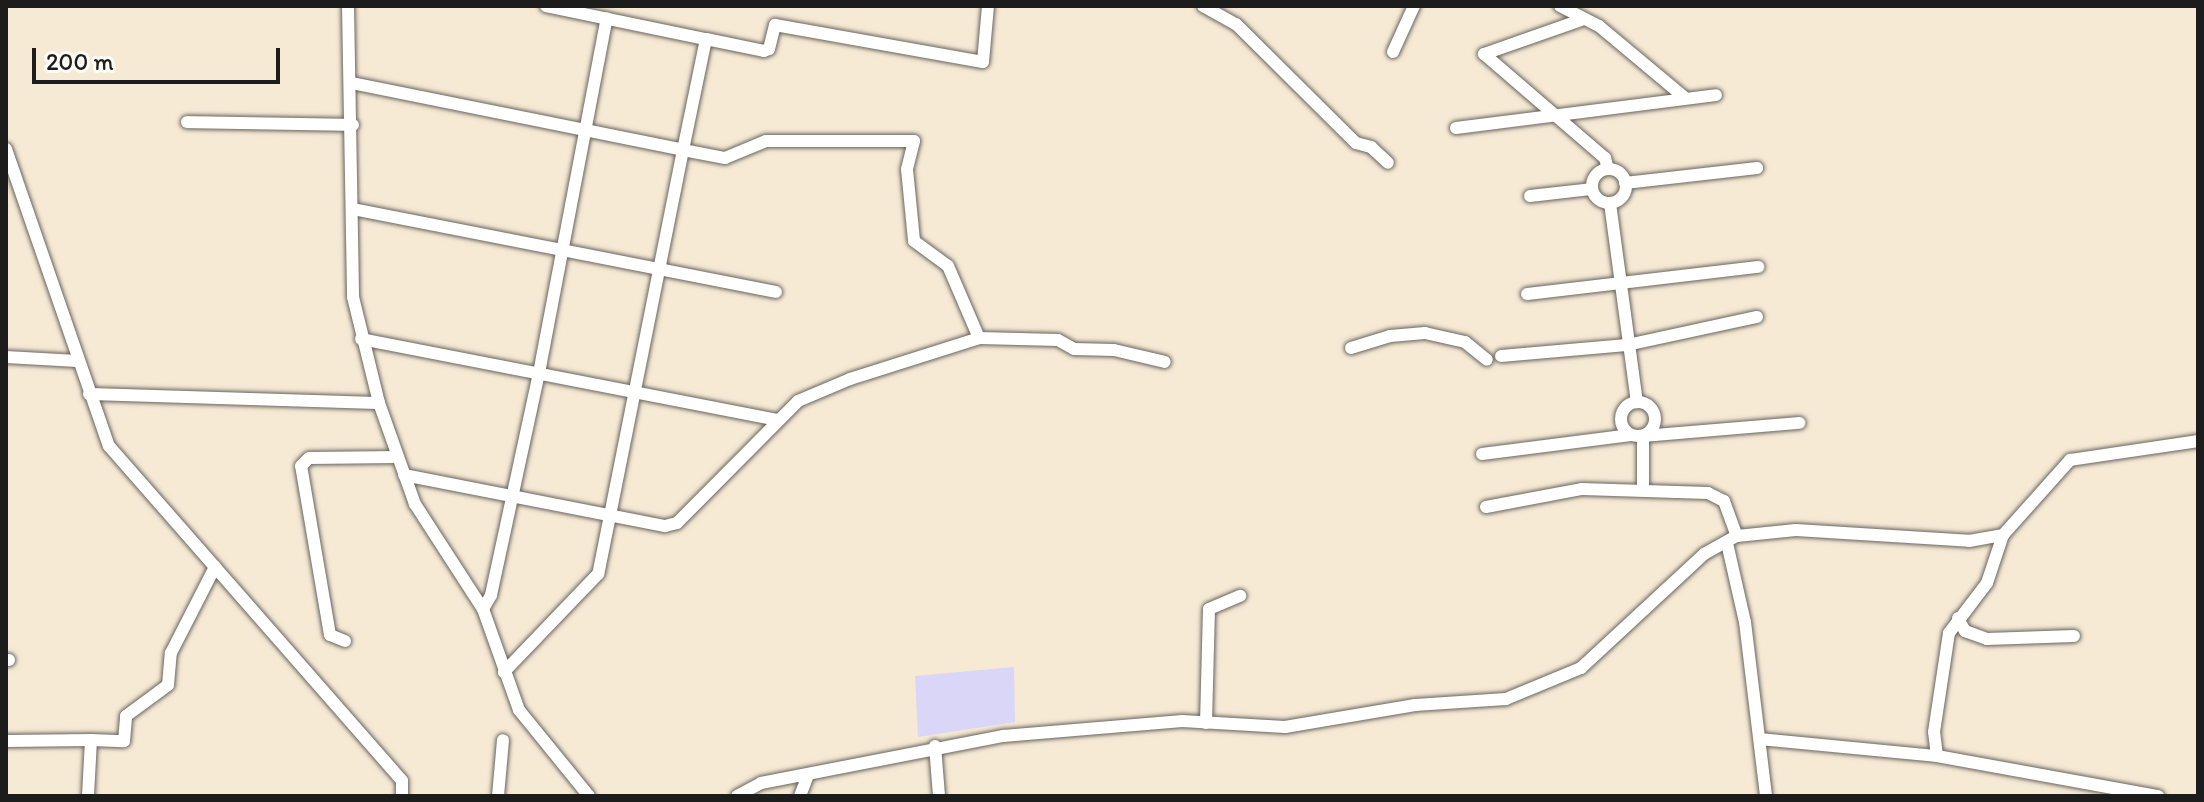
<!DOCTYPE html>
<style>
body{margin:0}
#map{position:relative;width:2204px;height:802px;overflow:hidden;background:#f6ead5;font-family:Itim,sans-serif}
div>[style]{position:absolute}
.built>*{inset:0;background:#dad6f7}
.roads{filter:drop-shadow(0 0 2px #68645d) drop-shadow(0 0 2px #68645d)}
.minor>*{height:12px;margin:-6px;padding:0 6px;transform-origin:6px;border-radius:6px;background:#fff}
.minor>.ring{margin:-6px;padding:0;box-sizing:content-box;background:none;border:12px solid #fff;border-radius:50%}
span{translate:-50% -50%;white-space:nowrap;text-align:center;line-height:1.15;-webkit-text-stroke:8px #fdfcf7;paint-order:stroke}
.frame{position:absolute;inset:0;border:8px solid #1c1c1c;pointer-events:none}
.scale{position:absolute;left:32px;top:48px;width:248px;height:36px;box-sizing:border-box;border:4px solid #1c1c1c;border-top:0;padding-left:10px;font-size:24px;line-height:28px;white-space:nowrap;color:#1c1c1c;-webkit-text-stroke:6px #fdfcf7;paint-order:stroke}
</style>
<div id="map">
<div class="built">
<i style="clip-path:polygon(1014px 667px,1015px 722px,918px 737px,915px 676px)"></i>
</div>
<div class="roads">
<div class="minor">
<i style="left:348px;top:6px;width:291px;rotate:89deg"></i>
<i style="left:353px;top:297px;width:109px;rotate:76.2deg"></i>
<i style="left:379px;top:403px;width:107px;rotate:70.4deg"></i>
<i style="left:415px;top:504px;width:125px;rotate:57.1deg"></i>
<i style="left:483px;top:609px;width:107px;rotate:70.4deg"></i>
<i style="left:519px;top:710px;width:111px;rotate:50.9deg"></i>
<i style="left:546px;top:6px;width:163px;rotate:11.7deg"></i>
<i style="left:706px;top:39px;width:113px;rotate:101.7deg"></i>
<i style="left:683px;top:150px;width:43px;rotate:10.8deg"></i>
<i style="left:725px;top:158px;width:44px;rotate:-22.5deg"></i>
<i style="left:766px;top:141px;width:148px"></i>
<i style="left:914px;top:141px;width:29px;rotate:104deg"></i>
<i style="left:907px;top:169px;width:72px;rotate:84.4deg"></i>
<i style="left:914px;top:241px;width:42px;rotate:36.3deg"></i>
<i style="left:948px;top:266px;width:78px;rotate:66.7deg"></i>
<i style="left:1203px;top:6px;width:38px;rotate:29deg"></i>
<i style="left:1236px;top:24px;width:169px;rotate:44.8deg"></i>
<i style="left:1356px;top:143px;width:16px;rotate:15deg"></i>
<i style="left:1371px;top:147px;width:23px;rotate:43deg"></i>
<i style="left:1560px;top:6px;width:44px;rotate:27.1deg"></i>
<i style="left:1599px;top:26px;width:111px;rotate:39.9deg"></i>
<i style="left:1581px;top:20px;width:103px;rotate:160.7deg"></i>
<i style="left:1484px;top:54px;width:160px;rotate:40.7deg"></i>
<i style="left:1605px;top:158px;width:11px;rotate:75deg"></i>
<i style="left:706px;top:39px;width:59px;rotate:11.7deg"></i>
<i style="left:764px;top:51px;width:5px;rotate:-22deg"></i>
<i style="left:769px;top:49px;width:25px;rotate:-76deg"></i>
<i style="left:775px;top:25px;width:211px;rotate:10.1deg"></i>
<i style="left:983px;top:62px;width:56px;rotate:-84.9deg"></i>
<i style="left:1393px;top:52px;width:51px;rotate:-65.5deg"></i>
<i style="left:352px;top:83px;width:338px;rotate:11.4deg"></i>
<i style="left:683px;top:150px;width:432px;rotate:101.3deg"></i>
<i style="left:598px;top:574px;width:136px;rotate:133.8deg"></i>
<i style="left:187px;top:122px;width:166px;rotate:1deg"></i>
<i style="left:1456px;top:128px;width:262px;rotate:-7.2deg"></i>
<i style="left:6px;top:149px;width:314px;rotate:70.9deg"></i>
<i style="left:109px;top:446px;width:445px;rotate:48.8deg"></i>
<i style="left:402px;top:781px;width:15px;rotate:90deg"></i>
<i class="ring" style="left:1592px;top:169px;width:22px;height:22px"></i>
<i style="left:1625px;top:183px;width:133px;rotate:-6.5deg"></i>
<i style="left:1530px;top:196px;width:61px;rotate:-6.5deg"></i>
<i style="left:1610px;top:203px;width:201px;rotate:82.3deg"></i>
<i style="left:353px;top:209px;width:431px;rotate:11.1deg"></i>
<i style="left:1527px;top:294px;width:233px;rotate:-6.7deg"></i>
<i style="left:361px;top:339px;width:423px;rotate:11deg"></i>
<i style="left:1351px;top:348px;width:41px;rotate:-17.1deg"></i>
<i style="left:1390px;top:336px;width:35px;rotate:-5deg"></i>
<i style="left:1425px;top:333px;width:41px;rotate:12.7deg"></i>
<i style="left:1465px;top:342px;width:28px;rotate:39deg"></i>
<i style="left:1501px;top:356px;width:126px;rotate:-5deg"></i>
<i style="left:1627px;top:345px;width:133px;rotate:-12.2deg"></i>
<i style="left:6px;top:357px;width:71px;rotate:3.2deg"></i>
<i style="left:89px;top:394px;width:290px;rotate:1.8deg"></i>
<i class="ring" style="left:1621px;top:402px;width:22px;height:22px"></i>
<i style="left:1482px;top:454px;width:150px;rotate:-7.3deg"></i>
<i style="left:404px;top:475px;width:266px;rotate:11.1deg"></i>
<i style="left:665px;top:526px;width:12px;rotate:-14deg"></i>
<i style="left:677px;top:523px;width:172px;rotate:-45.2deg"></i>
<i style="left:798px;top:401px;width:56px;rotate:-22.9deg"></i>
<i style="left:850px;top:379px;width:135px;rotate:-17.6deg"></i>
<i style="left:979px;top:338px;width:79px;rotate:1.5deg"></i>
<i style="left:1058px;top:340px;width:18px;rotate:29deg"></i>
<i style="left:1074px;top:349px;width:40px;rotate:1.4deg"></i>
<i style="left:1114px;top:350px;width:52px;rotate:13.2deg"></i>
<i style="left:1643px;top:490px;width:54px;rotate:-90deg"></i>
<i style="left:1643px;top:436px;width:157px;rotate:-4.8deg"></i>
<i style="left:1486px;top:507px;width:98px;rotate:-10.6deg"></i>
<i style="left:1582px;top:489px;width:126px;rotate:1.8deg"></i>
<i style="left:1708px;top:493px;width:18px;rotate:27deg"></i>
<i style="left:1724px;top:501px;width:37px;rotate:70deg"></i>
<i style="left:1727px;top:543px;width:81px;rotate:77.2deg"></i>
<i style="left:1745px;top:622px;width:175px;rotate:83.1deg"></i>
<i style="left:483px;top:609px;width:16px;rotate:-60deg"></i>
<i style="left:491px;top:595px;width:227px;rotate:-77.8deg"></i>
<i style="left:539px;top:373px;width:361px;rotate:-79.2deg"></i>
<i style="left:1958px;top:618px;width:15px;rotate:62deg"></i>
<i style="left:1965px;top:631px;width:23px;rotate:20deg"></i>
<i style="left:1987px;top:639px;width:87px;rotate:-2deg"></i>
<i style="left:345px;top:641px;width:16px;rotate:-158deg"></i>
<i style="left:330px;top:635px;width:171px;rotate:-99.7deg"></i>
<i style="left:301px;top:466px;width:11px;rotate:-45deg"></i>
<i style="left:309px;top:458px;width:89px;rotate:-0.6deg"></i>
<i style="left:6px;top:660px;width:3px"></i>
<i style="left:1206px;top:723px;width:114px;rotate:-88.5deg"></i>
<i style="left:1209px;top:609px;width:34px;rotate:-23deg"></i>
<i style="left:1760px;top:739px;width:178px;rotate:5.5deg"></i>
<i style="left:1937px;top:756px;width:225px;rotate:10.3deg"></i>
<i style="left:91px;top:740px;width:33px;rotate:2deg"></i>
<i style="left:124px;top:741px;width:25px;rotate:-85deg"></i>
<i style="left:126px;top:716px;width:52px;rotate:-36.4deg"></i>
<i style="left:168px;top:685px;width:32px;rotate:-85deg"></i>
<i style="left:171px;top:653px;width:97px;rotate:-62.9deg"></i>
<i style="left:6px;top:741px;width:85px;rotate:-0.7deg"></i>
<i style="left:91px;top:740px;width:56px;rotate:93.1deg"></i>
<i style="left:935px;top:746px;width:50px;rotate:85.4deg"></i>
<i style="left:1937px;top:756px;width:24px;rotate:-97deg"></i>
<i style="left:1934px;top:732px;width:100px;rotate:-81.4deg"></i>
<i style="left:1949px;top:633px;width:63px;rotate:-52.8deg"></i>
<i style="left:1987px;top:583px;width:51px;rotate:-71.6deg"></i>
<i style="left:498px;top:796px;width:56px;rotate:-84.9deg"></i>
<i style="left:737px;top:796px;width:27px;rotate:-28deg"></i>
<i style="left:761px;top:783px;width:247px;rotate:-11deg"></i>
<i style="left:1003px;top:736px;width:180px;rotate:-4.8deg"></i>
<i style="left:1182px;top:721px;width:103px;rotate:3.3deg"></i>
<i style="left:1285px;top:727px;width:132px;rotate:-9.6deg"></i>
<i style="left:1415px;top:705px;width:91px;rotate:-3.8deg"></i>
<i style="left:1506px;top:699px;width:81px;rotate:-22.5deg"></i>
<i style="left:1581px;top:668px;width:168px;rotate:-42.8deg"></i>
<i style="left:1704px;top:554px;width:38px;rotate:-29deg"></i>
<i style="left:1737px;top:536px;width:59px;rotate:-5.8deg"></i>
<i style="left:1796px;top:530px;width:173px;rotate:3.6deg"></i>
<i style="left:1969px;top:541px;width:35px;rotate:-10deg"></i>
<i style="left:2003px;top:535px;width:101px;rotate:-48.2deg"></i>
<i style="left:2070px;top:460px;width:129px;rotate:-8.4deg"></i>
<i style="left:800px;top:796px;width:22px;rotate:-69deg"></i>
</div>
</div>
<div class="frame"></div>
<div class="scale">200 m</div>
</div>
